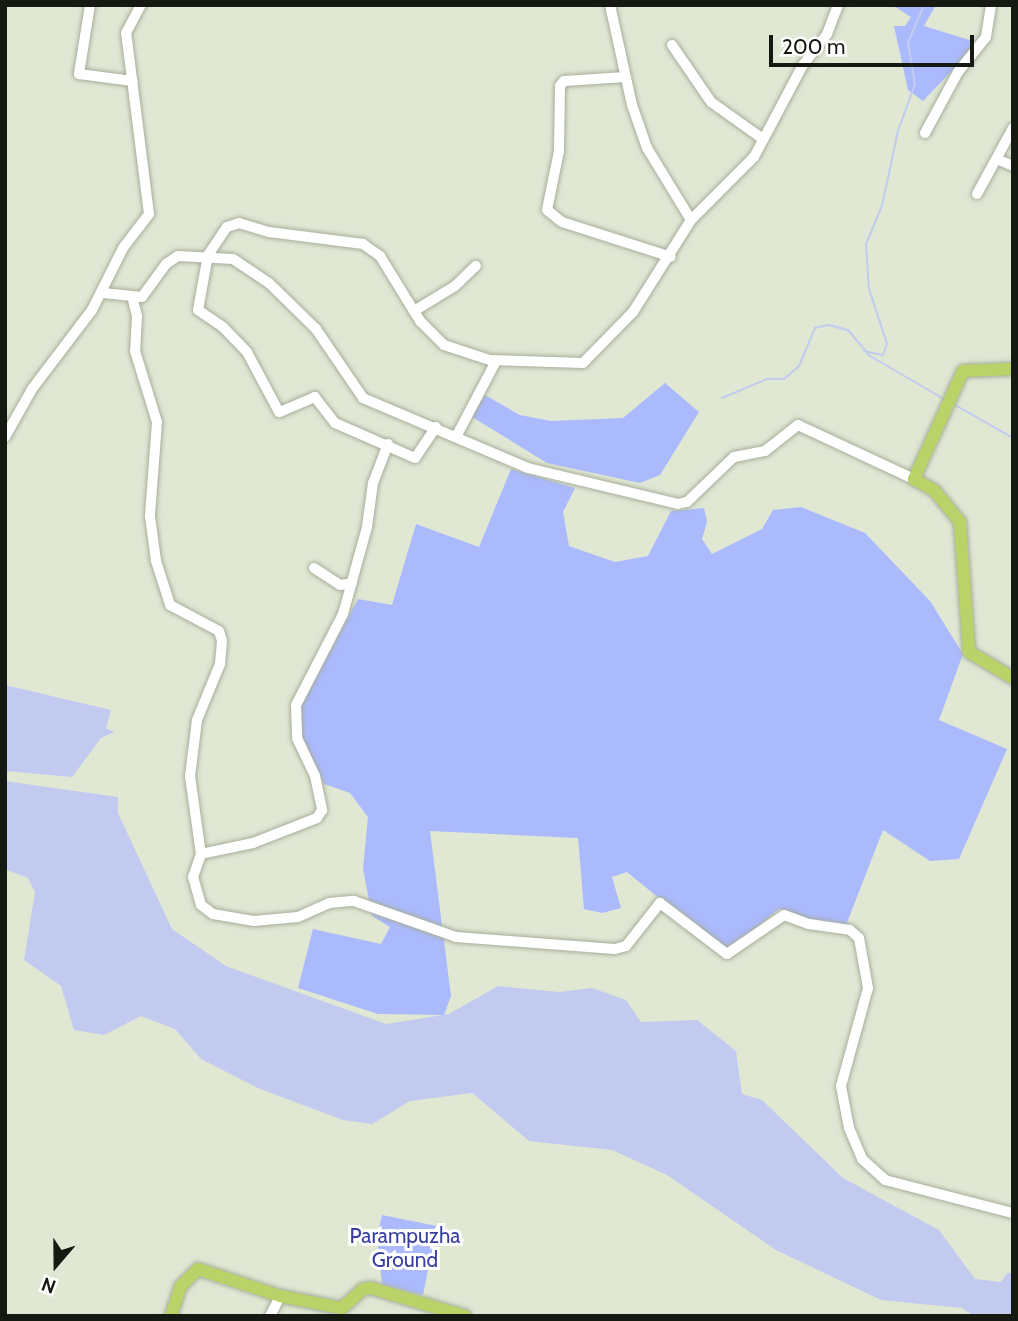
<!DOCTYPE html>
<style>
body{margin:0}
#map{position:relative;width:1018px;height:1321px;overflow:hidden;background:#e0e8d4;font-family:Cabin,sans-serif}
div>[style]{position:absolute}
.green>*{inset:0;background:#abbafd}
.water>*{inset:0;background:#c2cbef}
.stream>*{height:2px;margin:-1px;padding:0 1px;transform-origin:1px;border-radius:1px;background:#c2cbef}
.roads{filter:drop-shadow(0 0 2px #a7ae9c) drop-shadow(0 0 2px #a7ae9c)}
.minor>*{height:10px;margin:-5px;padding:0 5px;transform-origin:5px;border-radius:5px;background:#fff}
.major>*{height:12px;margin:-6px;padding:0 6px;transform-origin:6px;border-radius:6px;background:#b9d368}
span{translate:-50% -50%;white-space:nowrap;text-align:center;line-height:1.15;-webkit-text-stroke:6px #fff;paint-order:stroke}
.park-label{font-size:21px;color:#393fa2}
.frame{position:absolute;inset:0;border:7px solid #161912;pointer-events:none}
.north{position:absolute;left:21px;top:1230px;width:70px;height:70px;-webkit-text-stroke:5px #fff;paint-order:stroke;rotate:200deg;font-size:19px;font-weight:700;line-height:28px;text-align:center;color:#161912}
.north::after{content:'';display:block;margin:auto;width:24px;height:32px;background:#161912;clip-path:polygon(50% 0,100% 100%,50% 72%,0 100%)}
.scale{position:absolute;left:769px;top:35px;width:205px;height:32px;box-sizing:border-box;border:4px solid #161912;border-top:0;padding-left:9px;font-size:21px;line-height:24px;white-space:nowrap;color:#161912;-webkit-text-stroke:5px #fff;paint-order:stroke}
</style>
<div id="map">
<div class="green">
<i style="clip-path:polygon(892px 5px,936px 5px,924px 26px,973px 41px,971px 51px,923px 101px,908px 90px,894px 26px,905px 26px,911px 17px)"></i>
<i style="clip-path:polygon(665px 383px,699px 412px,660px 475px,640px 483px,547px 463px,472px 417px,485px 395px,520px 415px,551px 421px,623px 418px)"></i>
<i style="clip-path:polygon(511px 469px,575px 488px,563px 512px,569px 546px,615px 562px,648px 556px,671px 511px,704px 508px,707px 522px,702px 539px,712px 554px,762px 529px,773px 510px,801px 507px,865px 533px,930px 601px,963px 654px,939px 720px,1007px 749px,959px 859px,930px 861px,883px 830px,843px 933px,779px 909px,726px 953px,627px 872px,612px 877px,621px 908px,602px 913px,584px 909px,578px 838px,430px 831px,451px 996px,444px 1015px,378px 1014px,298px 988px,313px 929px,381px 944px,390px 927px,372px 916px,363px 869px,368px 817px,350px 793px,324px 784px,303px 741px,301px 705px,358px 599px,392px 605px,416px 524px,479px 547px)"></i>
<i style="clip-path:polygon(382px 1215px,437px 1226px,423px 1295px,382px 1284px,377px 1236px)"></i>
</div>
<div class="water">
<i style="clip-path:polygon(5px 685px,111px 710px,106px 728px,114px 732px,101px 738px,72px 777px,5px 771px)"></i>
<i style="clip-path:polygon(5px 781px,118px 797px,118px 813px,172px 929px,226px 966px,386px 1024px,449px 1014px,498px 986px,559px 992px,592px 988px,626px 1000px,641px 1022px,697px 1020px,736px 1051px,742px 1094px,762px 1100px,843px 1178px,939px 1230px,975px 1279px,1001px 1282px,1007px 1273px,1013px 1274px,1013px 1316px,974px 1316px,962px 1308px,881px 1300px,776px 1250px,667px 1175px,612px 1150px,529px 1141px,472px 1093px,410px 1101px,372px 1124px,343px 1120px,258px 1088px,201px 1059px,175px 1029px,141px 1016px,104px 1035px,74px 1030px,61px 986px,24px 960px,35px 892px,28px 878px,5px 869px)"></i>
</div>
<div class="stream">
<i style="left:864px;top:351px;width:19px;rotate:12deg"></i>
<i style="left:883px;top:355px;width:12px;rotate:-70deg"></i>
<i style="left:887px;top:344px;width:58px;rotate:-108.1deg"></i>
<i style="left:869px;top:289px;width:45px;rotate:-93.8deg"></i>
<i style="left:866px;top:244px;width:41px;rotate:-67.2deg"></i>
<i style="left:882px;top:206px;width:77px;rotate:-78deg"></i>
<i style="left:898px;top:131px;width:50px;rotate:-70.1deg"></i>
<i style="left:915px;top:84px;width:42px;rotate:-99.7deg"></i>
<i style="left:908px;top:43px;width:41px;rotate:-67.2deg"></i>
<i style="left:722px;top:398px;width:49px;rotate:-22.9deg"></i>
<i style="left:767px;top:379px;width:17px"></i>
<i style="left:784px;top:379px;width:20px;rotate:-41deg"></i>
<i style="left:799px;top:366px;width:41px;rotate:-67.2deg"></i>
<i style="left:815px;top:328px;width:14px;rotate:-12deg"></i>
<i style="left:829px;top:325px;width:20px;rotate:15deg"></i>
<i style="left:848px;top:330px;width:34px;rotate:50deg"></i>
<i style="left:870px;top:356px;width:86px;rotate:30.2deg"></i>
<i style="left:955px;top:405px;width:67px;rotate:29.6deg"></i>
</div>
<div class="roads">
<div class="minor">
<i style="left:90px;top:5px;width:70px;rotate:99.1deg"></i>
<i style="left:79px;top:74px;width:54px;rotate:7.4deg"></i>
<i style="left:610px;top:5px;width:102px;rotate:77.6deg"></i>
<i style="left:632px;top:105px;width:46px;rotate:70.8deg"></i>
<i style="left:647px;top:148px;width:84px;rotate:58.6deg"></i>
<i style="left:672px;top:45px;width:69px;rotate:55.6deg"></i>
<i style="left:711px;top:102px;width:64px;rotate:35.4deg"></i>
<i style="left:625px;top:77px;width:61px;rotate:176.2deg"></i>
<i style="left:564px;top:81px;width:6px;rotate:129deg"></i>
<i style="left:560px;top:86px;width:65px;rotate:90.9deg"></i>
<i style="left:559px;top:151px;width:60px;rotate:101.5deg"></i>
<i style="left:547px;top:210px;width:19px;rotate:39deg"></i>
<i style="left:562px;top:222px;width:114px;rotate:17.8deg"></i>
<i style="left:925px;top:133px;width:69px;rotate:-61.6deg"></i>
<i style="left:958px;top:72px;width:45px;rotate:-51.3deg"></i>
<i style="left:986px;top:37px;width:32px;rotate:-81deg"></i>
<i style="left:999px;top:160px;width:15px;rotate:23deg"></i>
<i style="left:977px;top:194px;width:75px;rotate:-61.4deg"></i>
<i style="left:103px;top:293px;width:39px;rotate:6deg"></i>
<i style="left:142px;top:297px;width:41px;rotate:-54deg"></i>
<i style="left:166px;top:264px;width:14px;rotate:-34deg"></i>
<i style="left:178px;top:256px;width:55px;rotate:3.1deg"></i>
<i style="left:233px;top:259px;width:43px;rotate:33.7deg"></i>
<i style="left:269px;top:283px;width:66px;rotate:44.4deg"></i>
<i style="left:316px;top:329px;width:83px;rotate:55.7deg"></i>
<i style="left:363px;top:398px;width:179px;rotate:23deg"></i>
<i style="left:528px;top:468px;width:154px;rotate:13.5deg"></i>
<i style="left:678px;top:504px;width:9px;rotate:-13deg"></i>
<i style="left:687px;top:502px;width:65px;rotate:-43.8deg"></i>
<i style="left:734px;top:457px;width:32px;rotate:-11deg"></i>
<i style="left:765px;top:451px;width:42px;rotate:-38.2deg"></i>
<i style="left:798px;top:425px;width:128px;rotate:25deg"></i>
<i style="left:133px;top:300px;width:16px;rotate:76deg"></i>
<i style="left:137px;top:316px;width:35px;rotate:93deg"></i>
<i style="left:135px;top:351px;width:74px;rotate:72.8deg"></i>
<i style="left:157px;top:422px;width:94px;rotate:94.3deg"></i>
<i style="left:150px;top:516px;width:45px;rotate:82.4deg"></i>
<i style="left:156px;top:561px;width:46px;rotate:72.3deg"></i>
<i style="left:170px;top:605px;width:55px;rotate:28deg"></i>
<i style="left:219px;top:631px;width:10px;rotate:73deg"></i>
<i style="left:222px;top:641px;width:23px;rotate:95deg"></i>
<i style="left:220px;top:664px;width:61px;rotate:112.3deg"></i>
<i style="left:197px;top:720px;width:56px;rotate:97.1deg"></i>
<i style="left:190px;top:776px;width:79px;rotate:82deg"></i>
<i style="left:414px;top:311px;width:48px;rotate:-31.4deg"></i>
<i style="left:455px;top:286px;width:29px;rotate:-44deg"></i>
<i style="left:436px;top:427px;width:37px;rotate:124deg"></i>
<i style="left:415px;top:458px;width:87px;rotate:-156.4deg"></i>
<i style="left:335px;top:423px;width:33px;rotate:-128deg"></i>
<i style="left:315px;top:397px;width:39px;rotate:157deg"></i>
<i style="left:279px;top:412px;width:68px;rotate:-118.1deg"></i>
<i style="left:247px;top:352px;width:35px;rotate:-134deg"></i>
<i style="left:223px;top:327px;width:30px;rotate:-146deg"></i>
<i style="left:198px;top:310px;width:56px;rotate:-79.7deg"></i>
<i style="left:208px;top:255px;width:34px;rotate:-56deg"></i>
<i style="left:227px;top:227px;width:13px;rotate:-18deg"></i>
<i style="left:239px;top:223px;width:31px;rotate:17deg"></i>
<i style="left:269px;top:232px;width:95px;rotate:7.3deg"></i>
<i style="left:363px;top:244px;width:21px;rotate:35deg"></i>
<i style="left:380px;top:256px;width:76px;rotate:58.4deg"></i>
<i style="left:420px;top:321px;width:34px;rotate:45deg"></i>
<i style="left:444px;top:345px;width:48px;rotate:18.1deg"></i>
<i style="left:490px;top:360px;width:93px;rotate:1.8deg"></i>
<i style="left:583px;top:363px;width:71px;rotate:-45.6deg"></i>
<i style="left:633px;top:312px;width:109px;rotate:-57.8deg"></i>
<i style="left:691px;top:220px;width:89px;rotate:-45deg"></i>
<i style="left:754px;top:157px;width:104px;rotate:-62deg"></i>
<i style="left:803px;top:65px;width:39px;rotate:-52deg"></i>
<i style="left:827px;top:34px;width:31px;rotate:-69deg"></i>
<i style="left:5px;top:437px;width:55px;rotate:-60.6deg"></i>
<i style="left:32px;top:389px;width:99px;rotate:-52.8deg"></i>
<i style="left:92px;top:310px;width:69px;rotate:-63.4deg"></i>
<i style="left:123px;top:248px;width:43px;rotate:-52.6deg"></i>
<i style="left:149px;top:214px;width:182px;rotate:-97.2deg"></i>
<i style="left:126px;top:33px;width:32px;rotate:-62deg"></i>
<i style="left:456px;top:437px;width:86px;rotate:-62.2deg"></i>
<i style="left:388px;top:444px;width:42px;rotate:111deg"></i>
<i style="left:373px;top:483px;width:44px;rotate:97.8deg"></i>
<i style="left:367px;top:527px;width:90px;rotate:105.4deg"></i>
<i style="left:343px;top:614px;width:102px;rotate:117.3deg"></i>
<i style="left:296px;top:705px;width:33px;rotate:88deg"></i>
<i style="left:297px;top:738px;width:42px;rotate:64.7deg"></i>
<i style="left:315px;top:776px;width:35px;rotate:78deg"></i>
<i style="left:322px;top:810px;width:9px;rotate:122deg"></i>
<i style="left:317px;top:818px;width:69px;rotate:158.7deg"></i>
<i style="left:253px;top:843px;width:53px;rotate:168.1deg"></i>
<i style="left:201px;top:854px;width:24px;rotate:109deg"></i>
<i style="left:193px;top:877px;width:29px;rotate:74deg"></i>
<i style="left:201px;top:905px;width:15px;rotate:37deg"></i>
<i style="left:213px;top:914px;width:42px;rotate:9.7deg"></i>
<i style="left:254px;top:921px;width:44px;rotate:-5.2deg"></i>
<i style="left:298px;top:917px;width:34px;rotate:-24deg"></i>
<i style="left:329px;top:903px;width:25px;rotate:-5deg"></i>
<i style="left:354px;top:901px;width:108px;rotate:19.4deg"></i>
<i style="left:456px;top:937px;width:159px;rotate:4.3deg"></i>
<i style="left:615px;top:949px;width:11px;rotate:-15deg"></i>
<i style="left:626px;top:946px;width:55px;rotate:-51.7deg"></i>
<i style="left:660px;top:903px;width:84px;rotate:37.3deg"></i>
<i style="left:727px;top:954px;width:69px;rotate:-34.4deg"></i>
<i style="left:784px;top:915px;width:27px;rotate:20deg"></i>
<i style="left:809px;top:924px;width:41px;rotate:8.3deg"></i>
<i style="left:850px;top:930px;width:12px;rotate:42deg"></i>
<i style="left:859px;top:938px;width:51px;rotate:79.8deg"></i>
<i style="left:868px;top:988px;width:102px;rotate:105.4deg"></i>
<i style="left:841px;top:1086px;width:43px;rotate:79.2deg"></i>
<i style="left:849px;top:1128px;width:34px;rotate:67deg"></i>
<i style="left:862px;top:1159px;width:31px;rotate:42deg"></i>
<i style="left:885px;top:1180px;width:132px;rotate:14.5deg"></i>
<i style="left:314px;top:568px;width:31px;rotate:33deg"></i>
<i style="left:340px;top:585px;width:12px;rotate:-9deg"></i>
<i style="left:270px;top:1316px;width:22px;rotate:-63deg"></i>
</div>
<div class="major">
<i style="left:1013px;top:369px;width:50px;rotate:177.7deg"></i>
<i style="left:963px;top:371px;width:119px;rotate:114.4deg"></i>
<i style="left:914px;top:479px;width:23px;rotate:29deg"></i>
<i style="left:934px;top:490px;width:41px;rotate:50.9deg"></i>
<i style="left:960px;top:522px;width:130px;rotate:86deg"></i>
<i style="left:969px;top:652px;width:51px;rotate:30.6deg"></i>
<i style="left:171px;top:1316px;width:32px;rotate:-72deg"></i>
<i style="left:181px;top:1286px;width:24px;rotate:-45deg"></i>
<i style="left:198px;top:1269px;width:86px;rotate:18.2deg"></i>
<i style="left:280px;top:1296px;width:63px;rotate:11deg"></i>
<i style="left:342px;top:1308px;width:28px;rotate:-42deg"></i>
<i style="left:363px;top:1289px;width:8px;rotate:-7deg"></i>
<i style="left:371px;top:1288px;width:98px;rotate:16.6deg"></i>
</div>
</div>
<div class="park-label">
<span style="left:405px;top:1248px">Parampuzha<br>Ground</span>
</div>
<div class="frame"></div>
<div class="north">N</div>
<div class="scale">200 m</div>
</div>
